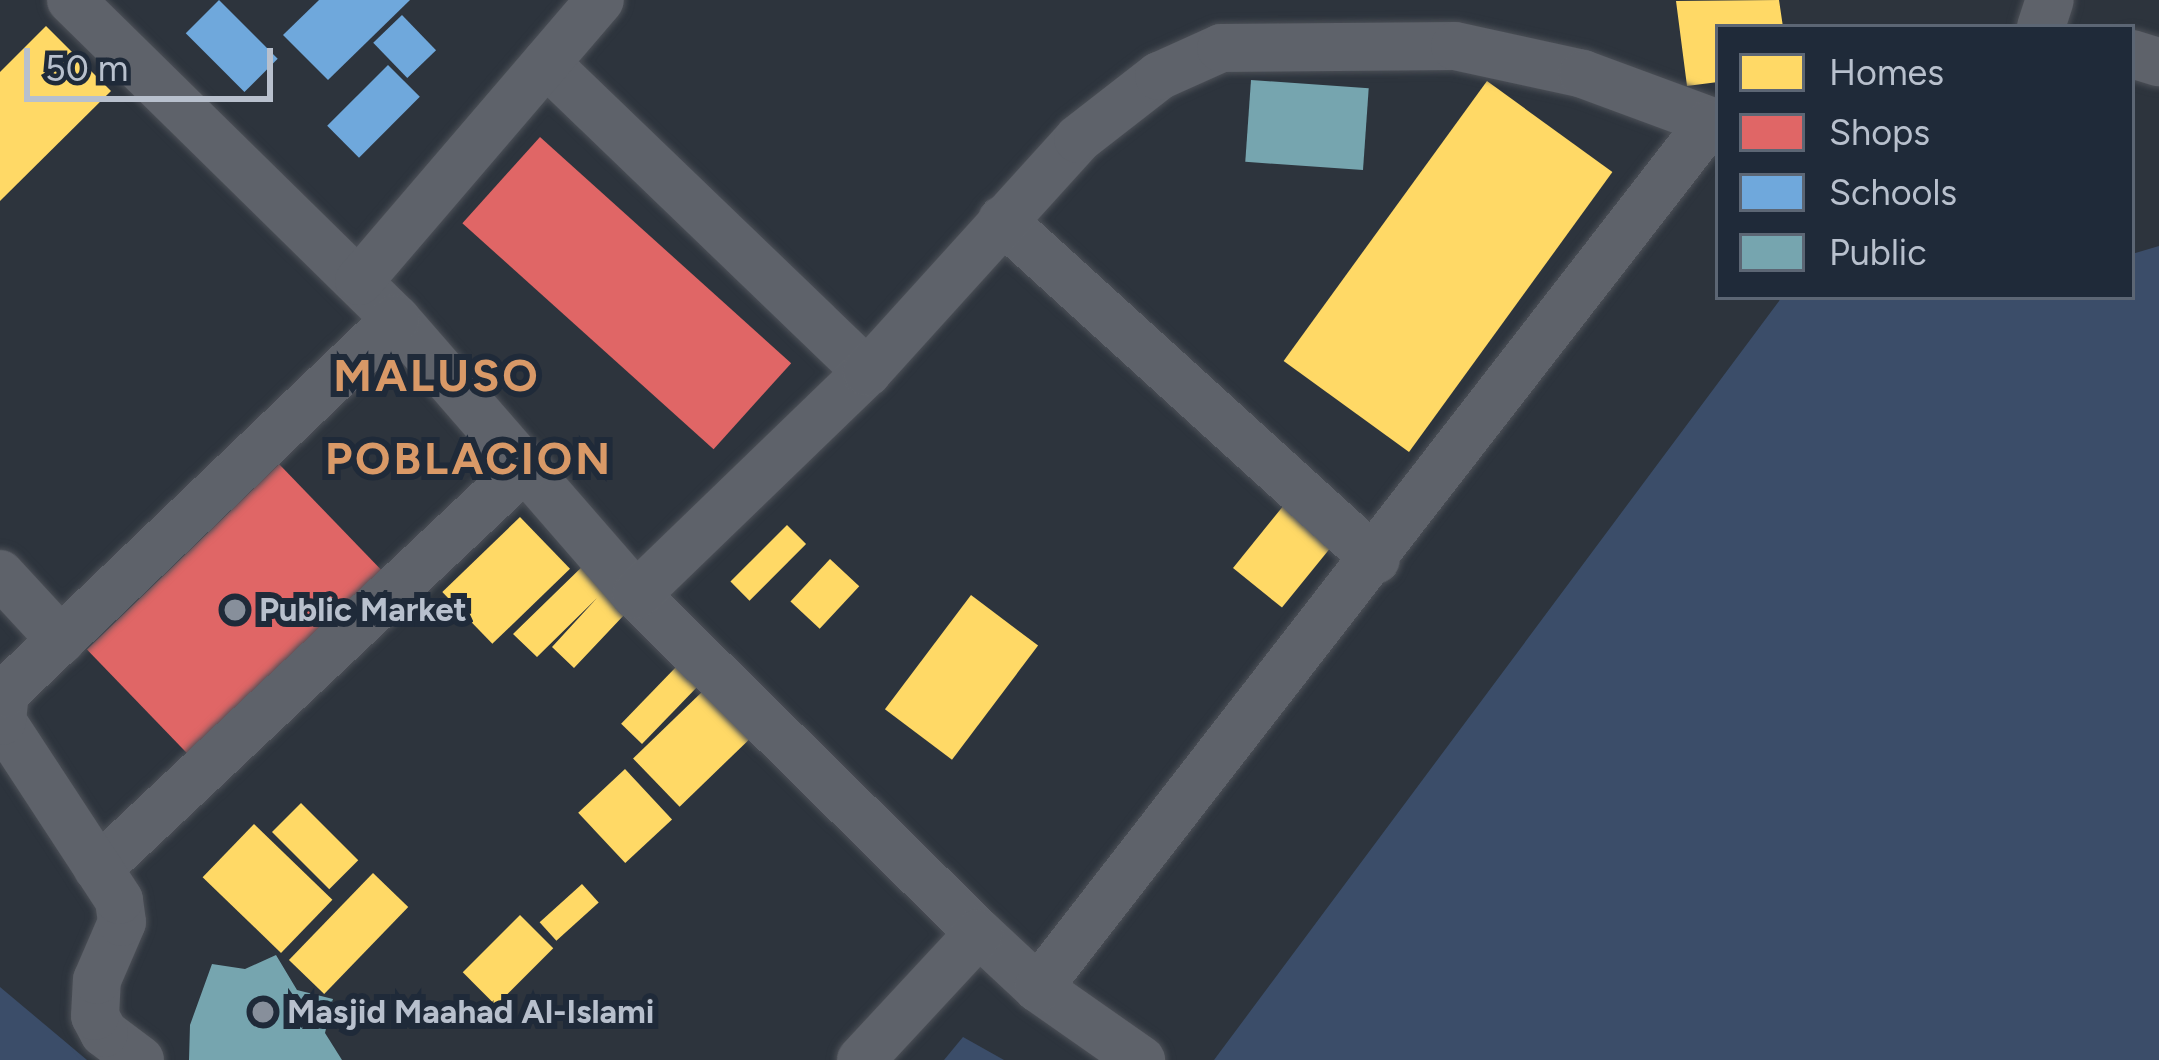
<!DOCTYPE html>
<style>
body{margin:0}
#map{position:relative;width:2159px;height:1060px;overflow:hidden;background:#2d343d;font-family:Figtree,sans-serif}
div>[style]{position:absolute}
.water>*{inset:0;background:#3b4d69}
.homes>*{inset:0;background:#ffd966;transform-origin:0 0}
.shops>*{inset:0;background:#e06666;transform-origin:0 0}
.schools>*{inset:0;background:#6fa8dc;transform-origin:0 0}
.public>*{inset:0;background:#76a5af;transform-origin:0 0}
.roads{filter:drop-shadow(0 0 3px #4c5057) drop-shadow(0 0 3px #4c5057)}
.minor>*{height:48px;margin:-24px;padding:0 24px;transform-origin:24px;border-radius:24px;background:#5e626a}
.dots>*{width:33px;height:33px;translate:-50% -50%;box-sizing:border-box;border:6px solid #1f2a39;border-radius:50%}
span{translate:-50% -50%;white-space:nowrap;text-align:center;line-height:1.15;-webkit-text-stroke:12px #1f2a39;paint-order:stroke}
.poi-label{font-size:33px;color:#b8c0cd;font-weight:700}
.left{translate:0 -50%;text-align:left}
.district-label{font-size:45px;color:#d99967;font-weight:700;letter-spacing:3px}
.legend{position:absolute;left:1715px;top:24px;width:420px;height:276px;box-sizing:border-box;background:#1f2a39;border:3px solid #5c6674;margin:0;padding:15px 21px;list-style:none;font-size:36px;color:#b8c0cd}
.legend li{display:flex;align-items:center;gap:24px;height:60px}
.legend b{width:60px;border:3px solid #5c6674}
.scale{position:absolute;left:24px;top:48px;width:249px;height:54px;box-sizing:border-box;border:6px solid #b8c0cd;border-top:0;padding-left:15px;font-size:36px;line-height:42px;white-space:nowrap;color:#b8c0cd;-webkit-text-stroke:9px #1f2a39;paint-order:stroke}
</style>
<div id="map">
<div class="water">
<i style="clip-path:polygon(2159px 246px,2159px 1060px,1214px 1060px,1782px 297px,2132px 297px,2132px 254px)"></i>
<i style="clip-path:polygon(0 987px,87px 1060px,0 1060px)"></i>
<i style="clip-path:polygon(963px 1037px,1004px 1060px,944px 1060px)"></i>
</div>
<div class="homes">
<i style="clip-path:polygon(1779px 0,1783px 27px,1718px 27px,1718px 82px,1687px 86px,1676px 1px)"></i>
<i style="clip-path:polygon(46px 26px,111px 91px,0 201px,0 72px)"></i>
<i style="left:1487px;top:81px;width:155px;height:346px;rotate:36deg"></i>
<i style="left:1284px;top:505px;width:63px;height:81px;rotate:39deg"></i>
<i style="left:520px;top:517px;width:72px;height:108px;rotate:46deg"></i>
<i style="left:787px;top:525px;width:27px;height:80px;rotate:45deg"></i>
<i style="left:830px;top:559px;width:40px;height:58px;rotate:43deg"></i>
<i style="clip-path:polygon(589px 560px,625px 614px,574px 668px,552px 647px,597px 598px,537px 657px,513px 634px)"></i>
<i style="left:971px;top:595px;width:84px;height:143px;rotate:37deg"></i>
<i style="left:676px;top:667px;width:29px;height:79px;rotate:44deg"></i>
<i style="left:705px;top:689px;width:67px;height:100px;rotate:46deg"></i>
<i style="left:625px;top:769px;width:69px;height:64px;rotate:47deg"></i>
<i style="left:301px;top:803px;width:81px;height:41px;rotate:45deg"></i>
<i style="left:254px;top:824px;width:109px;height:74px;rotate:44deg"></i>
<i style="left:373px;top:873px;width:49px;height:121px;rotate:44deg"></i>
<i style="left:582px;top:884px;width:25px;height:57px;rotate:48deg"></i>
<i style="left:520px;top:915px;width:47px;height:81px;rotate:45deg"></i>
</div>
<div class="shops">
<i style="left:540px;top:137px;width:338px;height:116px;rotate:42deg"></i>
<i style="left:279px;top:464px;width:149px;height:267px;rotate:46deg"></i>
</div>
<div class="schools">
<i style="left:219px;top:0;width:83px;height:47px;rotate:45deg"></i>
<i style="clip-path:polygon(319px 0,410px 0,328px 80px,283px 35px)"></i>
<i style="left:402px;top:15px;width:49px;height:40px;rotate:46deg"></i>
<i style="left:388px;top:65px;width:45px;height:86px;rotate:45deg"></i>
</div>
<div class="public">
<i style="left:1251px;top:80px;width:118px;height:82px;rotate:4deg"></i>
<i style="clip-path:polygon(276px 955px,297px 990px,333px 999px,325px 1033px,342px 1060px,189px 1060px,190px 1025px,212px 964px,245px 969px)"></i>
</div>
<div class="roads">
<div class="minor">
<i style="left:71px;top:0;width:455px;rotate:44.5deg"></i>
<i style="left:396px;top:319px;width:366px;rotate:49deg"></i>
<i style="left:636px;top:595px;width:482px;rotate:44.6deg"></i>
<i style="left:979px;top:933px;width:81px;rotate:43deg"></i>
<i style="left:1038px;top:988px;width:126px;rotate:35deg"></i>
<i style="left:2041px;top:27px;width:28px;rotate:-72deg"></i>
<i style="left:2132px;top:54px;width:28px;rotate:17deg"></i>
<i style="left:546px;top:63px;width:446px;rotate:43.9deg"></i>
<i style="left:1002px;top:220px;width:505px;rotate:42.27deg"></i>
<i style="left:359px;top:281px;width:370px;rotate:-49.4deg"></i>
<i style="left:0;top:574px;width:90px;rotate:47.3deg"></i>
<i style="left:636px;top:595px;width:321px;rotate:-44deg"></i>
<i style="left:867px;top:372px;width:314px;rotate:-47.8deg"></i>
<i style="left:1078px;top:139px;width:103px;rotate:-37.9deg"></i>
<i style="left:1159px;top:76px;width:68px;rotate:-24.3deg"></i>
<i style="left:1221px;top:48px;width:234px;rotate:-0.5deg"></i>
<i style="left:1455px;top:46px;width:131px;rotate:12.3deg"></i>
<i style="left:1583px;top:74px;width:144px;rotate:20.3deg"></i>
<i style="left:98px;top:869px;width:586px;rotate:-43.27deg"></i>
<i style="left:1038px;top:988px;width:1093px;rotate:-52.18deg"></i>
<i style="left:140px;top:1060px;width:45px;rotate:-143.1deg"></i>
<i style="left:104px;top:1033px;width:19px;rotate:-118deg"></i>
<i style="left:95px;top:1016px;width:36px;rotate:-87deg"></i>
<i style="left:97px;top:980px;width:63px;rotate:-66.7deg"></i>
<i style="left:122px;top:922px;width:22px;rotate:-98deg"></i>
<i style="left:119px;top:900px;width:214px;rotate:-123.2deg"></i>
<i style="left:2px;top:721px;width:28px;rotate:-84deg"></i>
<i style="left:5px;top:693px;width:541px;rotate:-43.73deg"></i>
<i style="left:861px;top:1060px;width:173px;rotate:-47.1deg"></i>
</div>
</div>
<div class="dots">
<i style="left:235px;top:610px;background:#878f9b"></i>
<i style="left:263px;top:1012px;background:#878f9b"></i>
</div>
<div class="poi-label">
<span class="left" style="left:259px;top:610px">Public Market</span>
<span class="left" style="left:287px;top:1012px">Masjid Maahad Al-Islami</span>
</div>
<div class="district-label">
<span style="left:437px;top:376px">MALUSO</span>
<span style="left:469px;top:459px">POBLACION</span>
</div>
<ul class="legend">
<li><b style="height:33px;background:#ffd966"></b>Homes</li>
<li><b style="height:33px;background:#e06666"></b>Shops</li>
<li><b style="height:33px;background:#6fa8dc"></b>Schools</li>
<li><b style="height:33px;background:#76a5af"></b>Public</li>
</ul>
<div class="scale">50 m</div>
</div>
